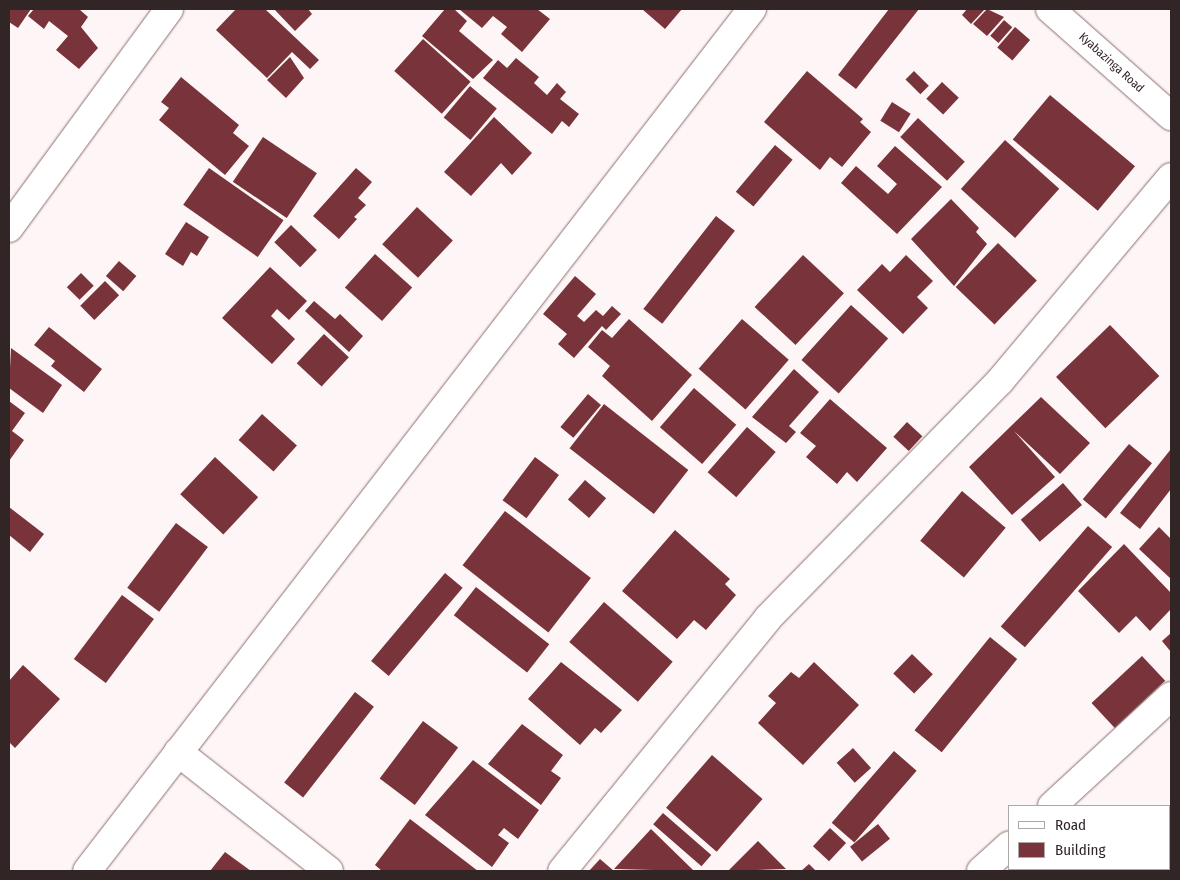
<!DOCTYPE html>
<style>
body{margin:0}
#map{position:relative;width:1180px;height:880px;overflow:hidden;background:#fef6f6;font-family:"Fira Sans Condensed",sans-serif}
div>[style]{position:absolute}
.building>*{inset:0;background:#78343a;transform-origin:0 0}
.roads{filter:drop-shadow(0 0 1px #8d6d6e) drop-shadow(0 0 1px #8d6d6e)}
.street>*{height:28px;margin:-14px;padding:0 14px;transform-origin:14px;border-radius:14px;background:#fff}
span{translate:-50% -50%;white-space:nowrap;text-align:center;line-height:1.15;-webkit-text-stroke:5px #fff;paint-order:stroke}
.street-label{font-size:12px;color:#322525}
.frame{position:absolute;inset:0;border:10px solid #322525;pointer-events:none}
.legend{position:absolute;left:1008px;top:805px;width:162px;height:65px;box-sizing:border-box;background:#fff;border:1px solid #ada8a8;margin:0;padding:6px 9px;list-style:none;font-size:15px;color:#322525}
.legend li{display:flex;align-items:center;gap:10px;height:25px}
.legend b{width:25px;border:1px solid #ada8a8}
</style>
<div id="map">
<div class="building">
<i style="clip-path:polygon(9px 9px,31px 9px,18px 28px,9px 22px)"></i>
<i style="clip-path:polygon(34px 9px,79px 9px,88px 17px,81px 27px,98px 48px,79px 69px,56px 50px,68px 36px,49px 21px,44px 29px,28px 16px)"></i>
<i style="clip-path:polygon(236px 9px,265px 9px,319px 60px,310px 69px,292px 52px,267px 78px,216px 30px)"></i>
<i style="clip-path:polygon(274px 9px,308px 9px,312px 14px,295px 31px)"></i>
<i style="clip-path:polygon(445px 9px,454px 9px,467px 21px,459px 31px,493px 60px,473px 79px,422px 36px)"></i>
<i style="clip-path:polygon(459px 9px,537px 9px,550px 19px,522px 52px,501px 34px,507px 27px,493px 16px,482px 28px)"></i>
<i style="clip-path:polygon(642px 9px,682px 9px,665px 29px)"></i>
<i style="clip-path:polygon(889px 9px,919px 9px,856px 89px,838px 75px)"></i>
<i style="clip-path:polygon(967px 9px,985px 9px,971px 24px,962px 15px)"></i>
<i style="clip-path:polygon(987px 9px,1004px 17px,987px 36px,973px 24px)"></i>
<i style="left:1004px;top:20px;width:11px;height:21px;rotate:41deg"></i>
<i style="left:1015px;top:27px;width:20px;height:27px;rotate:41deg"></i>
<i style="left:423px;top:39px;width:64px;height:43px;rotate:42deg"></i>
<i style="clip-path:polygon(290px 57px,304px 78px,286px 98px,267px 80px)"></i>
<i style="clip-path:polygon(516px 58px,539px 77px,534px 83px,547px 95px,557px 83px,566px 92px,560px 99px,579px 114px,569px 127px,562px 121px,552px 134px,483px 78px,498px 60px,507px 68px)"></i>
<i style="clip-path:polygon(807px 71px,863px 119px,860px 122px,871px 132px,842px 167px,830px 157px,820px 170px,764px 122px)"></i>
<i style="left:914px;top:71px;width:21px;height:12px;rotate:45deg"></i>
<i style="clip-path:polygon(181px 77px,239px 125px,233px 133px,249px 146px,225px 175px,159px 120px,169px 108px,161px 102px)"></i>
<i style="left:942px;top:82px;width:23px;height:23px;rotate:43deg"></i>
<i style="left:470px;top:86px;width:35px;height:41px;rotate:40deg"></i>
<i style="left:1050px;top:95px;width:111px;height:58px;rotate:40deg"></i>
<i style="left:892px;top:102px;width:22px;height:22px;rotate:32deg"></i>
<i style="clip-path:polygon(494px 117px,532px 153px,512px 175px,501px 163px,471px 196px,444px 172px)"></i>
<i style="left:918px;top:118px;width:64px;height:26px;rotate:43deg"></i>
<i style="left:263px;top:137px;width:65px;height:54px;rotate:34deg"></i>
<i style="left:1005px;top:140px;width:73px;height:66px;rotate:42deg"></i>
<i style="left:775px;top:145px;width:23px;height:61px;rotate:40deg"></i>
<i style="clip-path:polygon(895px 146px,942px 187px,897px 234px,841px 183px,856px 166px,888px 194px,897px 184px,877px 166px)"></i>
<i style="left:209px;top:168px;width:91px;height:45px;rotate:35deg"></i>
<i style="clip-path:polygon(356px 168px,372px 182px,358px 198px,366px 205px,354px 217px,357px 219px,339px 239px,313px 216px)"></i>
<i style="clip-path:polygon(951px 199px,979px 228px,976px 232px,987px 244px,954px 286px,911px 239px)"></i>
<i style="left:417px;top:207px;width:49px;height:51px;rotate:43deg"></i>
<i style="left:716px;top:216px;width:24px;height:118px;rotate:38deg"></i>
<i style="clip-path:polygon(186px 222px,209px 237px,197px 256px,191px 252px,183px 266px,165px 254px)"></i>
<i style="left:291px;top:225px;width:36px;height:24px;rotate:44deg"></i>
<i style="left:998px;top:243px;width:54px;height:61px;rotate:44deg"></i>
<i style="left:375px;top:254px;width:50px;height:45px;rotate:42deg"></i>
<i style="left:803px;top:255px;width:56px;height:71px;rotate:43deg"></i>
<i style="clip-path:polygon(906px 255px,933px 281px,917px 297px,928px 308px,903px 334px,857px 290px,882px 264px,890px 272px)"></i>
<i style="left:119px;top:261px;width:23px;height:20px;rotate:41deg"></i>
<i style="clip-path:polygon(270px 267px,307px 301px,289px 320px,277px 309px,271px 316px,295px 339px,272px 364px,222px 318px)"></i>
<i style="left:81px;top:273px;width:18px;height:20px;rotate:45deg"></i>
<i style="clip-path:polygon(575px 276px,596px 294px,577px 316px,584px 322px,596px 310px,603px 316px,612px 306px,621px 314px,606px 330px,602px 326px,574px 358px,558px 344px,567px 334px,543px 314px)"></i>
<i style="left:105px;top:281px;width:20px;height:35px;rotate:45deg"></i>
<i style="clip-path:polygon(314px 301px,335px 319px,340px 314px,363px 336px,349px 352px,305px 311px)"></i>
<i style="left:851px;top:305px;width:50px;height:74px;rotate:42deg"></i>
<i style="clip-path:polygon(629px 319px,692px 375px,652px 421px,602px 376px,610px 366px,588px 347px,602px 330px,612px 338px)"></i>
<i style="left:742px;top:319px;width:62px;height:66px;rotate:41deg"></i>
<i style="left:1110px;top:325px;width:71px;height:75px;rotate:46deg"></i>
<i style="clip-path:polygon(49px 327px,102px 369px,84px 392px,51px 366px,55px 361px,34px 345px)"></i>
<i style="left:324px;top:334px;width:34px;height:40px;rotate:43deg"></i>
<i style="clip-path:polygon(11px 348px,62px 385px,43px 413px,9px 388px)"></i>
<i style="clip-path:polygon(794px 369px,819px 392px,789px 426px,796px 432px,786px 443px,752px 417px)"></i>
<i style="left:694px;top:388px;width:56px;height:52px;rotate:41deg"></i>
<i style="left:588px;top:394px;width:17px;height:43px;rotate:40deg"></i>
<i style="clip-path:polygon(1041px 397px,1090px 443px,1060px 474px,1014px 431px,1055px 477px,1012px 515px,969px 467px)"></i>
<i style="clip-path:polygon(830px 399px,887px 448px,857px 482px,847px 472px,837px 484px,806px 457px,816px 446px,800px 433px)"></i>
<i style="clip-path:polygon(9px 401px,25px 413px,12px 431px,24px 440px,9px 461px)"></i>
<i style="left:604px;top:404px;width:107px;height:56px;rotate:38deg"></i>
<i style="left:262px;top:414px;width:47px;height:35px;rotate:42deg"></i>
<i style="left:907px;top:422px;width:21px;height:20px;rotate:43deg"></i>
<i style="left:747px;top:427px;width:38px;height:60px;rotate:41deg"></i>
<i style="left:1129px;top:444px;width:30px;height:72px;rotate:40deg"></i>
<i style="clip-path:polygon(1171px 449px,1171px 489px,1140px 529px,1120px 513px)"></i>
<i style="left:215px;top:457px;width:59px;height:51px;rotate:43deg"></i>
<i style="left:535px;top:457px;width:30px;height:54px;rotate:37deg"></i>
<i style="left:585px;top:480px;width:28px;height:26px;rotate:41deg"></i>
<i style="left:1063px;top:483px;width:29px;height:56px;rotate:49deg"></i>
<i style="left:962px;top:491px;width:57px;height:65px;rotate:40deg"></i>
<i style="clip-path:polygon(9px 507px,44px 534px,30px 552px,9px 535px)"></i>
<i style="left:505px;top:511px;width:109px;height:69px;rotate:38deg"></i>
<i style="left:176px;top:523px;width:40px;height:81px;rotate:37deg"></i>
<i style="left:1088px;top:526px;width:32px;height:133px;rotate:41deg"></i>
<i style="clip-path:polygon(1159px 527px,1171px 539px,1171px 579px,1139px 549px)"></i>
<i style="clip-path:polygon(675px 530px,730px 579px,725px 584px,736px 595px,706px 630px,694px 620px,677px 639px,622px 591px)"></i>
<i style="clip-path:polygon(1124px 544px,1171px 593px,1171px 609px,1150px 631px,1136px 616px,1119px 633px,1078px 591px)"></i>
<i style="left:445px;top:573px;width:23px;height:115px;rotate:40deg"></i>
<i style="left:476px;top:587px;width:93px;height:36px;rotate:38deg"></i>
<i style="left:122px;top:595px;width:40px;height:80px;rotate:37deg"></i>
<i style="left:604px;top:602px;width:91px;height:53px;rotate:41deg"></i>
<i style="clip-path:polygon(1171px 633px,1171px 652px,1162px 641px)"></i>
<i style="left:990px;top:637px;width:35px;height:120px;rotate:39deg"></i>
<i style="left:912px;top:654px;width:29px;height:27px;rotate:44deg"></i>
<i style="left:1142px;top:656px;width:34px;height:69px;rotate:47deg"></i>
<i style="clip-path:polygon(561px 662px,622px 710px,601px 733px,595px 728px,580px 745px,528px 699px)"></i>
<i style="clip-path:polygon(814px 662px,859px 705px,803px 765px,758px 723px,776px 703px,768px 696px,791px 672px,799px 678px)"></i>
<i style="clip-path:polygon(23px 665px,60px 699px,15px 748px,9px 742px,9px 681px)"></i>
<i style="left:355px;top:692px;width:24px;height:115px;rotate:38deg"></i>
<i style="left:423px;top:721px;width:44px;height:72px;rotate:37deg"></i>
<i style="clip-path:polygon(522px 724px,563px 755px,551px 771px,561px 778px,541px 805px,488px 764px)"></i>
<i style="left:853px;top:748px;width:27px;height:22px;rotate:48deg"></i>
<i style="left:894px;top:751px;width:30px;height:95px;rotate:41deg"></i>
<i style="left:712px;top:755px;width:67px;height:70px;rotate:41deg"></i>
<i style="clip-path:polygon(473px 760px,539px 810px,518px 839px,504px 828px,498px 835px,509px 843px,492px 867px,425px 815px)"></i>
<i style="clip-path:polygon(1170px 808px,1171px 871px,1139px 871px,1169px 869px)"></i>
<i style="left:663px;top:813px;width:64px;height:15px;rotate:41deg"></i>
<i style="clip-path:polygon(410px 819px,478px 871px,382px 871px,375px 865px)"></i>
<i style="left:878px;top:824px;width:19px;height:36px;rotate:51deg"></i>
<i style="left:830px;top:828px;width:22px;height:25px;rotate:43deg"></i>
<i style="clip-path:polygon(651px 829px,693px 870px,692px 871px,614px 869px)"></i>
<i style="clip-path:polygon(758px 841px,786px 869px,728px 871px)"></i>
<i style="clip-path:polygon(225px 852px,251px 871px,210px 871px)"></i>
<i style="clip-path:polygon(600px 859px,614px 871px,589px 871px)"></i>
<i style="clip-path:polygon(809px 864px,816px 871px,801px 871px)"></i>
</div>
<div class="roads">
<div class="street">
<i style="left:1050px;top:9px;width:162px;rotate:41.5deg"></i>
<i style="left:9px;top:228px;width:271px;rotate:-53.8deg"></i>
<i style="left:178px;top:752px;width:192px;rotate:38.2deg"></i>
<i style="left:1052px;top:806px;width:162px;rotate:-42.7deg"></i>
<i style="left:87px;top:871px;width:1089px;rotate:-52.35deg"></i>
<i style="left:562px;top:871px;width:326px;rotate:-50.8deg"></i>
<i style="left:768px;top:618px;width:332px;rotate:-45.6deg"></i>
<i style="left:1000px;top:381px;width:266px;rotate:-50deg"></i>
<i style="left:981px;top:871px;width:38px;rotate:-42deg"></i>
</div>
</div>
<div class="street-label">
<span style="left:1111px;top:63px;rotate:42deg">Kyabazinga Road</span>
</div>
<div class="frame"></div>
<ul class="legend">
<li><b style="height:6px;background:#fff"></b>Road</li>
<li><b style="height:14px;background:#78343a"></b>Building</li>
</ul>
</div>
